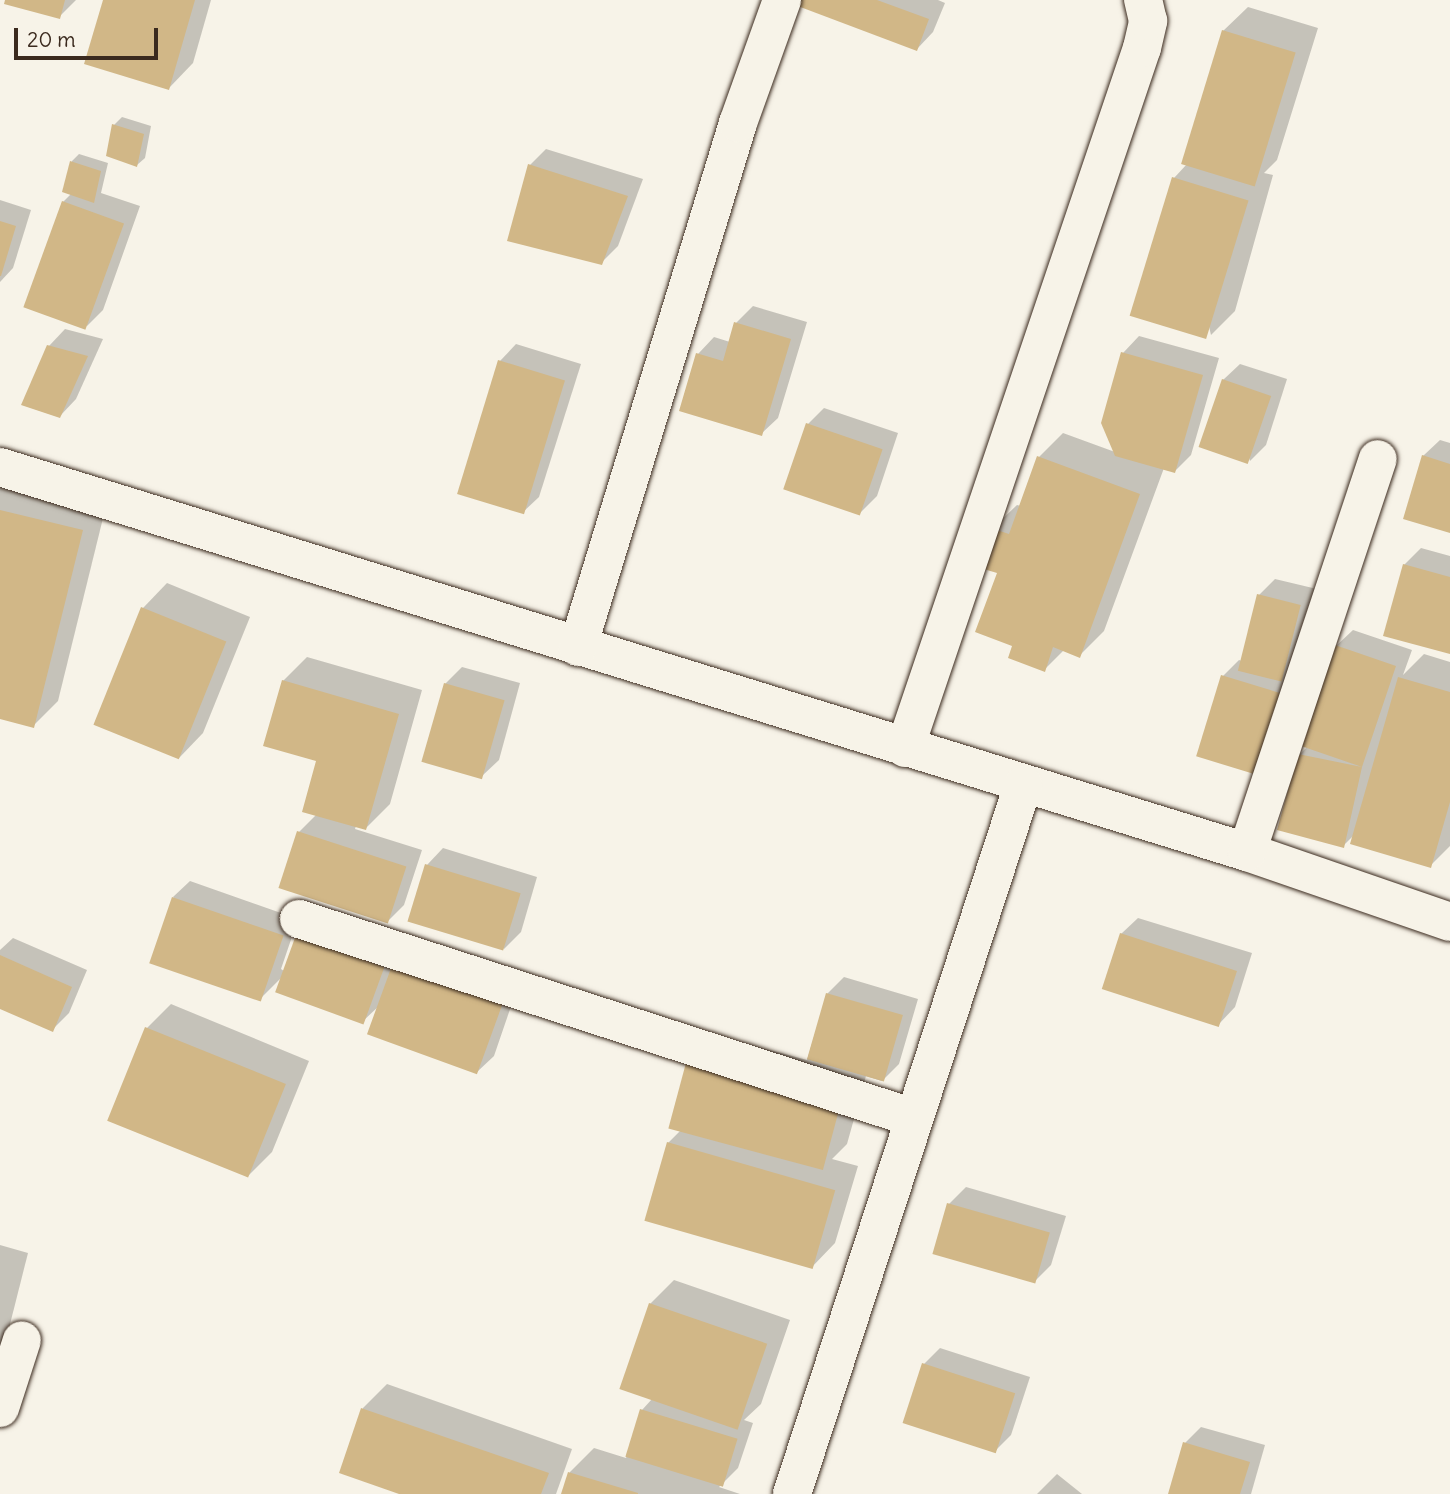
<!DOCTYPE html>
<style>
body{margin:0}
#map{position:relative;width:1450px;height:1494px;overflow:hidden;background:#f7f3e8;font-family:Delius,sans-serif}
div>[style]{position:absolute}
.shadow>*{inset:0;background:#0003}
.building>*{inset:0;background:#d1b787;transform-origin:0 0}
.roads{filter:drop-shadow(0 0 2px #3b2a1e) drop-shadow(0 0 2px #3b2a1e)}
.minor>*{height:38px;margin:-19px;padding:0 19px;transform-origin:19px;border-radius:19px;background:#f7f3e8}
span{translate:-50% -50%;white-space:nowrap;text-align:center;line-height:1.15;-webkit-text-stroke:5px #f7f3e8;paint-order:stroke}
.scale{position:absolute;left:14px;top:28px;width:144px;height:32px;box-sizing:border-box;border:4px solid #3b2a1e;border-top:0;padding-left:9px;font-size:21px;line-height:24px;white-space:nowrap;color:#3b2a1e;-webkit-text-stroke:5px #f7f3e8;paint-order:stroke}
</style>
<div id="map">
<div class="shadow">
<i style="clip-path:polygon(7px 0,76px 0,59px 17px)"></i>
<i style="clip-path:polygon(105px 0,211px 0,193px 63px,169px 88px)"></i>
<i style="clip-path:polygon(799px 0,938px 0,945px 3px,933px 32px,917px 49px)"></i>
<i style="clip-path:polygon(1248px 7px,1318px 28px,1277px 160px,1264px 173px,1273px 175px,1235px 311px,1211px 335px,1174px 178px,1187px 164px,1223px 31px)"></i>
<i style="clip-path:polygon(122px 117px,151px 126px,145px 158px,137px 165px,114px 125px)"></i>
<i style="clip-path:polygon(546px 149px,643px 179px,618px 246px,601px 263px,530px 165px)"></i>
<i style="clip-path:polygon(79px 154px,108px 163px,101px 193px,140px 206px,103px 310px,87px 326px,63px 202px,71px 194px,64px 191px,72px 161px)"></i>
<i style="clip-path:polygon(0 200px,31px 210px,13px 268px,0 282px)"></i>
<i style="clip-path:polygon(753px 306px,807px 322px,778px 418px,761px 434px,698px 354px,714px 337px,730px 342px,736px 323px)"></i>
<i style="clip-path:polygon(65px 329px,103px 339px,76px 399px,60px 416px,49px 346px)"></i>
<i style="clip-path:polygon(1139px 336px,1219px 358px,1191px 455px,1175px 471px,1164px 468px,1104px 631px,1080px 655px,1064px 650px,1044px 670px,1015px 645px,992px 529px,1017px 505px,1021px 506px,1039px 457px,1063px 433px,1115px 452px,1123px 353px)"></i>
<i style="clip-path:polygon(516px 344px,581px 364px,539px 497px,522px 513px,500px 361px)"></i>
<i style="clip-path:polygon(1240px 364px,1287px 379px,1266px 445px,1250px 461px,1223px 380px)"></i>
<i style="clip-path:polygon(824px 408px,898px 433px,877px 496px,860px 513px,808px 424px)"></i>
<i style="clip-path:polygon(1440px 440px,1450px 443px,1450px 531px,1423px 456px)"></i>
<i style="clip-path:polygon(0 487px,106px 506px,58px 701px,33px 726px,0 717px)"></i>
<i style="clip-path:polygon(1421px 548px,1450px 556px,1450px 652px,1404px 565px)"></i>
<i style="clip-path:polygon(1275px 579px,1317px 589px,1274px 757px,1223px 676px,1239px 660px,1242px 661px,1259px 595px)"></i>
<i style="clip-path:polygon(167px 583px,250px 617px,203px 733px,179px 758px,96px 724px,143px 608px)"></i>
<i style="clip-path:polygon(1353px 630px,1412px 650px,1403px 675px,1424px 654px,1450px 662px,1450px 846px,1430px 866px,1355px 834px,1343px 846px,1299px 755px,1307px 747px,1336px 646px)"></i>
<i style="clip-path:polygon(307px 657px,422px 690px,390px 804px,366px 828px,356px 826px,355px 829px,422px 850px,404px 905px,387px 922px,299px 832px,317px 814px,318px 760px,283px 681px)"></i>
<i style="clip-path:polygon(462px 667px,520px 683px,499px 760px,482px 776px,445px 684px)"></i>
<i style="clip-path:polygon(443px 848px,537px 877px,521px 932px,504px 949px,427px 865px)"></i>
<i style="clip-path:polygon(190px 881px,298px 919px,281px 969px,284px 971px,297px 936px,519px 983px,494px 1056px,477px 1072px,381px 1004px,361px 1023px,281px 978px,259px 1000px,173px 897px)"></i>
<i style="clip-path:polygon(1138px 918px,1252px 953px,1235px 1007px,1219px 1024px,1121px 934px)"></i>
<i style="clip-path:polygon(13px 938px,87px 970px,69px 1013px,52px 1030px,0 1007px,0 950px)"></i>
<i style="clip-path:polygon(844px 977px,918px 999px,899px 1064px,882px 1081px,866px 1076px,847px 1144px,832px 1159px,858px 1166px,835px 1243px,811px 1268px,668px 1143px,681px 1130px,713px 1035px,807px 1060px,827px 994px)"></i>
<i style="clip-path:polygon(171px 1004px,309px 1061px,272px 1152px,247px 1177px,147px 1028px)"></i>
<i style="clip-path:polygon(966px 1187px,1066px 1216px,1051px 1265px,1035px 1281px,949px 1204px)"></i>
<i style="clip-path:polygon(0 1245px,28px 1253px,5px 1344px,0 1349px)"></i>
<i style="clip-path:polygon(674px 1280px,790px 1320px,761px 1404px,744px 1420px,753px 1423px,738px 1468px,719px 1487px,740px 1494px,563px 1494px,570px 1472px,594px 1448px,626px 1458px,642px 1410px,652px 1399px,650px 1304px)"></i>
<i style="clip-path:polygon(940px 1348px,1030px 1377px,1011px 1435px,995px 1451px,924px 1364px)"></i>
<i style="clip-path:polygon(387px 1384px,572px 1449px,556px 1494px,404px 1494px,341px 1472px,363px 1408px)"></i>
<i style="clip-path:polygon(1201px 1427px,1265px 1445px,1251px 1494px,1170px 1494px,1185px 1443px)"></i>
<i style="clip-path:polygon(1057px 1474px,1082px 1494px,1037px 1494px)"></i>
</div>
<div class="building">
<i style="clip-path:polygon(5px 0,65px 0,60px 19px,4px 4px)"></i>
<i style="clip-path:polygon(103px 0,195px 0,169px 90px,84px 64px)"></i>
<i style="clip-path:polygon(797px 0,877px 0,929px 19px,917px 51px,795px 5px)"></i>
<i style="left:1222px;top:30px;width:77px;height:140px;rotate:17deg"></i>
<i style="clip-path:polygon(112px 124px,144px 134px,137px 167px,106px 156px)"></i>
<i style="clip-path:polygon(70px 161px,101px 171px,94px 203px,62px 192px)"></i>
<i style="clip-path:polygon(528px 164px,628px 196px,602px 265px,507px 241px)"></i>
<i style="left:1172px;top:177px;width:80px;height:145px;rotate:17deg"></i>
<i style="left:62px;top:201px;width:66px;height:113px;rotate:20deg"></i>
<i style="clip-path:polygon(0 221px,16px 226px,1px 276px,0 276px)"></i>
<i style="clip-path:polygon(734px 322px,791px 339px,762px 436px,679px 411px,696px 353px,723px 361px)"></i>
<i style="clip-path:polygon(47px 345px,88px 356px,60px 418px,21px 405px)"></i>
<i style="clip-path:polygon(1121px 352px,1203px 375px,1175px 473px,1115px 456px,1101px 423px)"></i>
<i style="left:498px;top:360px;width:70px;height:140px;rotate:17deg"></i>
<i style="left:1222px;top:379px;width:52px;height:72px;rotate:19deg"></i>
<i style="left:806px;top:423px;width:81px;height:70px;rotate:19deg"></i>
<i style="clip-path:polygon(1422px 455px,1450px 464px,1450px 533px,1403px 519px)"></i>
<i style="clip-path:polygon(1037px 456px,1140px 494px,1080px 658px,1053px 647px,1045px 672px,1008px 658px,1012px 646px,975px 632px,997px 573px,977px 567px,991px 528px,1009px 534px)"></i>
<i style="clip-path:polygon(0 510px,83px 530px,34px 728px,0 719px)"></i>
<i style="clip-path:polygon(1403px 564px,1450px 577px,1450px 654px,1383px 636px)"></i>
<i style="left:1257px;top:594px;width:45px;height:79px;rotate:14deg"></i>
<i style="left:141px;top:607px;width:92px;height:127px;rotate:22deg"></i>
<i style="clip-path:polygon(1335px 645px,1396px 666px,1362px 767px,1344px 848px,1277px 830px,1298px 754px,1362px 767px,1301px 746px)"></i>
<i style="left:1221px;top:675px;width:64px;height:85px;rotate:17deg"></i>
<i style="clip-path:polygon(1398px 677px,1450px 692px,1450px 802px,1431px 868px,1350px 844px)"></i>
<i style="clip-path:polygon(282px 680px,399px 714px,366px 830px,302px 812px,316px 761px,263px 746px)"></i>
<i style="left:444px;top:683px;width:63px;height:82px;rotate:16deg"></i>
<i style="left:297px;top:831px;width:115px;height:60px;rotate:18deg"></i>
<i style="left:425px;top:864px;width:100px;height:60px;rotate:17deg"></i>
<i style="left:172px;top:897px;width:118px;height:70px;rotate:19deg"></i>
<i style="left:1120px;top:933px;width:123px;height:59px;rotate:18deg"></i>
<i style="left:296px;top:935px;width:94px;height:61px;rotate:20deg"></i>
<i style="clip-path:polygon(0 955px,72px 987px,53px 1032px,0 1009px)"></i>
<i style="left:394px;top:960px;width:117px;height:79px;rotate:20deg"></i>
<i style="left:826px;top:993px;width:80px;height:69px;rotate:16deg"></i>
<i style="left:145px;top:1027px;width:152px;height:101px;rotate:22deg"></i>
<i style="left:687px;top:1059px;width:160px;height:72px;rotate:15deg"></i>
<i style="left:667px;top:1142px;width:175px;height:82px;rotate:16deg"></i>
<i style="left:947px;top:1203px;width:107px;height:53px;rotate:16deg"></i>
<i style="left:649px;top:1303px;width:125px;height:91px;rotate:19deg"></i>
<i style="left:922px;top:1363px;width:98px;height:63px;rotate:18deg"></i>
<i style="clip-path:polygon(361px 1408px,549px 1473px,541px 1494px,399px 1494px,339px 1473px)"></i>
<i style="left:640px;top:1409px;width:102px;height:50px;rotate:17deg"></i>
<i style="clip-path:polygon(1183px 1442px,1250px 1462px,1240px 1494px,1168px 1494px)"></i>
<i style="clip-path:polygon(568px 1472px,638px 1493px,638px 1494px,561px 1494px)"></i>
</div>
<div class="roads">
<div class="minor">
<i style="left:0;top:467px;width:1305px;rotate:17.16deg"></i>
<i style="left:1247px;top:852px;width:215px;rotate:19deg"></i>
<i style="left:578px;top:647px;width:548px;rotate:-73.02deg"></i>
<i style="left:738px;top:123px;width:131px;rotate:-70.3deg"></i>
<i style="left:905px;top:748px;width:739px;rotate:-71.3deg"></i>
<i style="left:1142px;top:48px;width:28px;rotate:-77deg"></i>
<i style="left:1148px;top:21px;width:22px;rotate:-103deg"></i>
<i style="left:1247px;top:852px;width:414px;rotate:-71.6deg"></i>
<i style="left:299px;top:919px;width:646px;rotate:17.93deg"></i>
<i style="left:0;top:1408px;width:71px;rotate:-72.1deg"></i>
<i style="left:792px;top:1494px;width:746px;rotate:-71.95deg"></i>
</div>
</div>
<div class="scale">20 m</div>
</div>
